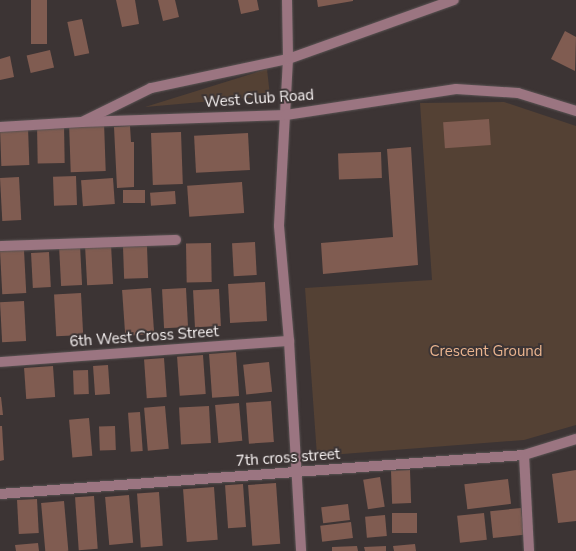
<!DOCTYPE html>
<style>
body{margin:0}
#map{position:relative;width:576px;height:551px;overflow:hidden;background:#3c3434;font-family:"Nunito Sans",sans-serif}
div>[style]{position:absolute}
.green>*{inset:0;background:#544134}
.building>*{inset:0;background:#805c51;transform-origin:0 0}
.roads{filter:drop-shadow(0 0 1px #5a5353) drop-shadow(0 0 1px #5a5353)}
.minor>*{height:10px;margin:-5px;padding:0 5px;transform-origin:5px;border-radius:5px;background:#9b7581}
.tertiary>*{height:10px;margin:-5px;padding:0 5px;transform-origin:5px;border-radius:5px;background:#9b7581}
span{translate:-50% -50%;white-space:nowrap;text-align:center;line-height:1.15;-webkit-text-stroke:4px #3c3434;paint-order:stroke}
.street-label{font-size:15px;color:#f8f3f3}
.park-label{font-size:15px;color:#eab48f}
</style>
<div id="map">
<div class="green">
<i style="clip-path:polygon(267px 69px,270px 96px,145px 107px)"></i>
<i style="clip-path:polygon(504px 102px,576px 126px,576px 425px,524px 440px,317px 456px,305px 288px,432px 280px,420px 103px)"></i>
</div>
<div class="building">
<i style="left:31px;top:0;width:16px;height:44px"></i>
<i style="clip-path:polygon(116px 0,135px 0,139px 24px,122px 27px)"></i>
<i style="clip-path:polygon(158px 0,175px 0,179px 17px,163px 21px)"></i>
<i style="clip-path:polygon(238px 0,257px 0,259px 10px,241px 14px)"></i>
<i style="clip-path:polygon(317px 0,353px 0,353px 1px,318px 7px)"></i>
<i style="left:82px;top:19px;width:35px;height:15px;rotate:78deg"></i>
<i style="clip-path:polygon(565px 31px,576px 37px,575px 71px,551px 59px)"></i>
<i style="left:50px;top:50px;width:18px;height:24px;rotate:77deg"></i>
<i style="clip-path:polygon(10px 56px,14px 77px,0 80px,0 59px)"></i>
<i style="left:489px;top:119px;width:26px;height:46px;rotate:86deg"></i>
<i style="left:104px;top:122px;width:49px;height:35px;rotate:88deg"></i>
<i style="left:64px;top:124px;width:39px;height:27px;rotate:89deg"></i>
<i style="clip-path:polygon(130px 126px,131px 142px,134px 142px,134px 187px,117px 188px,114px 127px)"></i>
<i style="left:28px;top:127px;width:38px;height:28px;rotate:88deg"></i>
<i style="left:181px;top:132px;width:52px;height:30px;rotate:88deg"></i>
<i style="left:248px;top:133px;width:37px;height:54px;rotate:87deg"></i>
<i style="clip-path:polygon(411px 147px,418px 265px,323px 274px,321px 243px,393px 237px,387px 149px)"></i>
<i style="left:381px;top:152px;width:26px;height:43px;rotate:88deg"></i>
<i style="left:76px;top:176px;width:29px;height:23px;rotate:88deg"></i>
<i style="left:19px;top:177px;width:43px;height:19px;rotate:87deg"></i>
<i style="left:113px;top:178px;width:26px;height:32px;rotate:86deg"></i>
<i style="left:242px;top:182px;width:31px;height:55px;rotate:86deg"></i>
<i style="left:145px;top:190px;width:13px;height:22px;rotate:90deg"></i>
<i style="left:175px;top:191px;width:13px;height:25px;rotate:86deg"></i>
<i style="left:255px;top:242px;width:33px;height:23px;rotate:87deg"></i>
<i style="left:211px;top:243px;width:39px;height:25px;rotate:89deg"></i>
<i style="left:111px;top:244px;width:40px;height:26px;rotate:87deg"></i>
<i style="left:80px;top:245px;width:40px;height:21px;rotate:87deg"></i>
<i style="left:147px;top:246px;width:32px;height:24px;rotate:88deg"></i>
<i style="left:24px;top:250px;width:43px;height:24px;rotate:87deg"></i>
<i style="left:49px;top:252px;width:35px;height:18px;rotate:87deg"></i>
<i style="left:265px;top:282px;width:39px;height:37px;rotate:87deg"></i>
<i style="left:151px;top:288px;width:46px;height:29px;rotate:86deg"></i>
<i style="left:186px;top:288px;width:39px;height:24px;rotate:87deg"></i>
<i style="left:219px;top:289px;width:37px;height:26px;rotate:87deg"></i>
<i style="left:81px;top:293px;width:42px;height:27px;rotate:87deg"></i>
<i style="left:24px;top:301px;width:40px;height:24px;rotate:87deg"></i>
<i style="left:236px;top:352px;width:44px;height:27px;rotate:86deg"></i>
<i style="left:203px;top:355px;width:39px;height:26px;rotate:86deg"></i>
<i style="left:164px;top:358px;width:39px;height:20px;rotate:86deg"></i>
<i style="left:269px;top:362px;width:30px;height:26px;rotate:84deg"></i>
<i style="left:108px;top:365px;width:29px;height:15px;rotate:86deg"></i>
<i style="left:53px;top:366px;width:31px;height:29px;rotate:86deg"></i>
<i style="left:88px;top:370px;width:24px;height:15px;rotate:88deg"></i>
<i style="clip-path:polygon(0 397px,1px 397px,3px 415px,0 415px)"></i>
<i style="left:271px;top:401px;width:41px;height:25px;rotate:86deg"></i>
<i style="left:239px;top:403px;width:38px;height:24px;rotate:85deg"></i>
<i style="left:165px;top:406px;width:43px;height:21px;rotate:85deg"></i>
<i style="left:209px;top:406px;width:37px;height:30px;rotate:87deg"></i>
<i style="left:140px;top:412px;width:39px;height:12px;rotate:86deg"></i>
<i style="left:89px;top:418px;width:38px;height:20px;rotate:85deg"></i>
<i style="clip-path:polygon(0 426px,2px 426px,4px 460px,0 461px)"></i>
<i style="left:115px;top:426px;width:24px;height:16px;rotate:88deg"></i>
<i style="left:410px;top:470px;width:33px;height:19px;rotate:88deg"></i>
<i style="clip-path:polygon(576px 470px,576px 521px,558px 523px,552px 474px)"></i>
<i style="left:380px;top:477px;width:30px;height:17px;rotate:81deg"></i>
<i style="left:508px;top:479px;width:25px;height:44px;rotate:83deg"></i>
<i style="left:276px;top:483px;width:61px;height:28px;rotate:86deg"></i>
<i style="left:243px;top:484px;width:43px;height:18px;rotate:86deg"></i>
<i style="left:214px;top:487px;width:53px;height:31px;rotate:86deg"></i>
<i style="left:159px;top:492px;width:54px;height:22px;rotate:86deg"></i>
<i style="left:129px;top:495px;width:48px;height:24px;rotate:85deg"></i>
<i style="left:94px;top:496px;width:53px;height:19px;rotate:86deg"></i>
<i style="left:37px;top:499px;width:34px;height:20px;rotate:87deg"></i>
<i style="left:64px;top:501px;width:50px;height:23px;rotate:85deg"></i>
<i style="left:348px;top:504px;width:16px;height:27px;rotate:83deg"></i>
<i style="left:521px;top:508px;width:27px;height:31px;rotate:84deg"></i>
<i style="left:417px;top:513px;width:20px;height:25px;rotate:90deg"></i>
<i style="left:484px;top:513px;width:27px;height:27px;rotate:84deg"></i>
<i style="left:385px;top:515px;width:21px;height:20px;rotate:85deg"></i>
<i style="left:351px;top:522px;width:16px;height:31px;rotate:83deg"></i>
<i style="clip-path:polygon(38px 543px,39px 551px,16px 551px,15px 545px)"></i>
<i style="clip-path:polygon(415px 544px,416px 551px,394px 551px,393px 546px)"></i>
<i style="clip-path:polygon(357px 546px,358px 551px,332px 551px,332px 547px)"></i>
<i style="clip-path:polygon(386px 546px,386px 551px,365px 551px,364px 547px)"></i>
</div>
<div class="roads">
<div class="minor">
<i style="left:287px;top:0;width:59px;rotate:89deg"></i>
<i style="left:288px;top:59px;width:167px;rotate:93.1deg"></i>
<i style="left:279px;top:226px;width:115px;rotate:85deg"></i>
<i style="left:289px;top:341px;width:210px;rotate:86.7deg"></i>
<i style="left:82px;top:122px;width:204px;rotate:-2deg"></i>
<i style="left:286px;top:115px;width:172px;rotate:-8.7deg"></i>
<i style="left:456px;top:89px;width:62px;rotate:3.7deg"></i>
<i style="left:518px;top:93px;width:61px;rotate:17.2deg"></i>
<i style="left:0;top:246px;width:176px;rotate:-2deg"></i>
<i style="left:0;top:362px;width:290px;rotate:-4.2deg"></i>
<i style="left:524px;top:455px;width:96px;rotate:87deg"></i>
<i style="left:0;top:494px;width:525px;rotate:-4.26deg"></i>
<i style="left:524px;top:455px;width:54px;rotate:-17.1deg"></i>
</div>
<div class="tertiary">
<i style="left:0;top:127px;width:82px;rotate:-3.5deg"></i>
<i style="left:82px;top:122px;width:77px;rotate:-26.2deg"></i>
<i style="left:151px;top:88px;width:140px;rotate:-12deg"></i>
<i style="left:288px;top:59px;width:176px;rotate:-19.6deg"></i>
</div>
</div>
<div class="street-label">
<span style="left:259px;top:99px;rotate:-4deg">West Club Road</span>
<span style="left:144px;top:337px;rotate:-4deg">6th West Cross Street</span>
<span style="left:288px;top:458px;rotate:-4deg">7th cross street</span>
</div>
<div class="park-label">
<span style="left:486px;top:352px">Crescent Ground</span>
</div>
</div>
